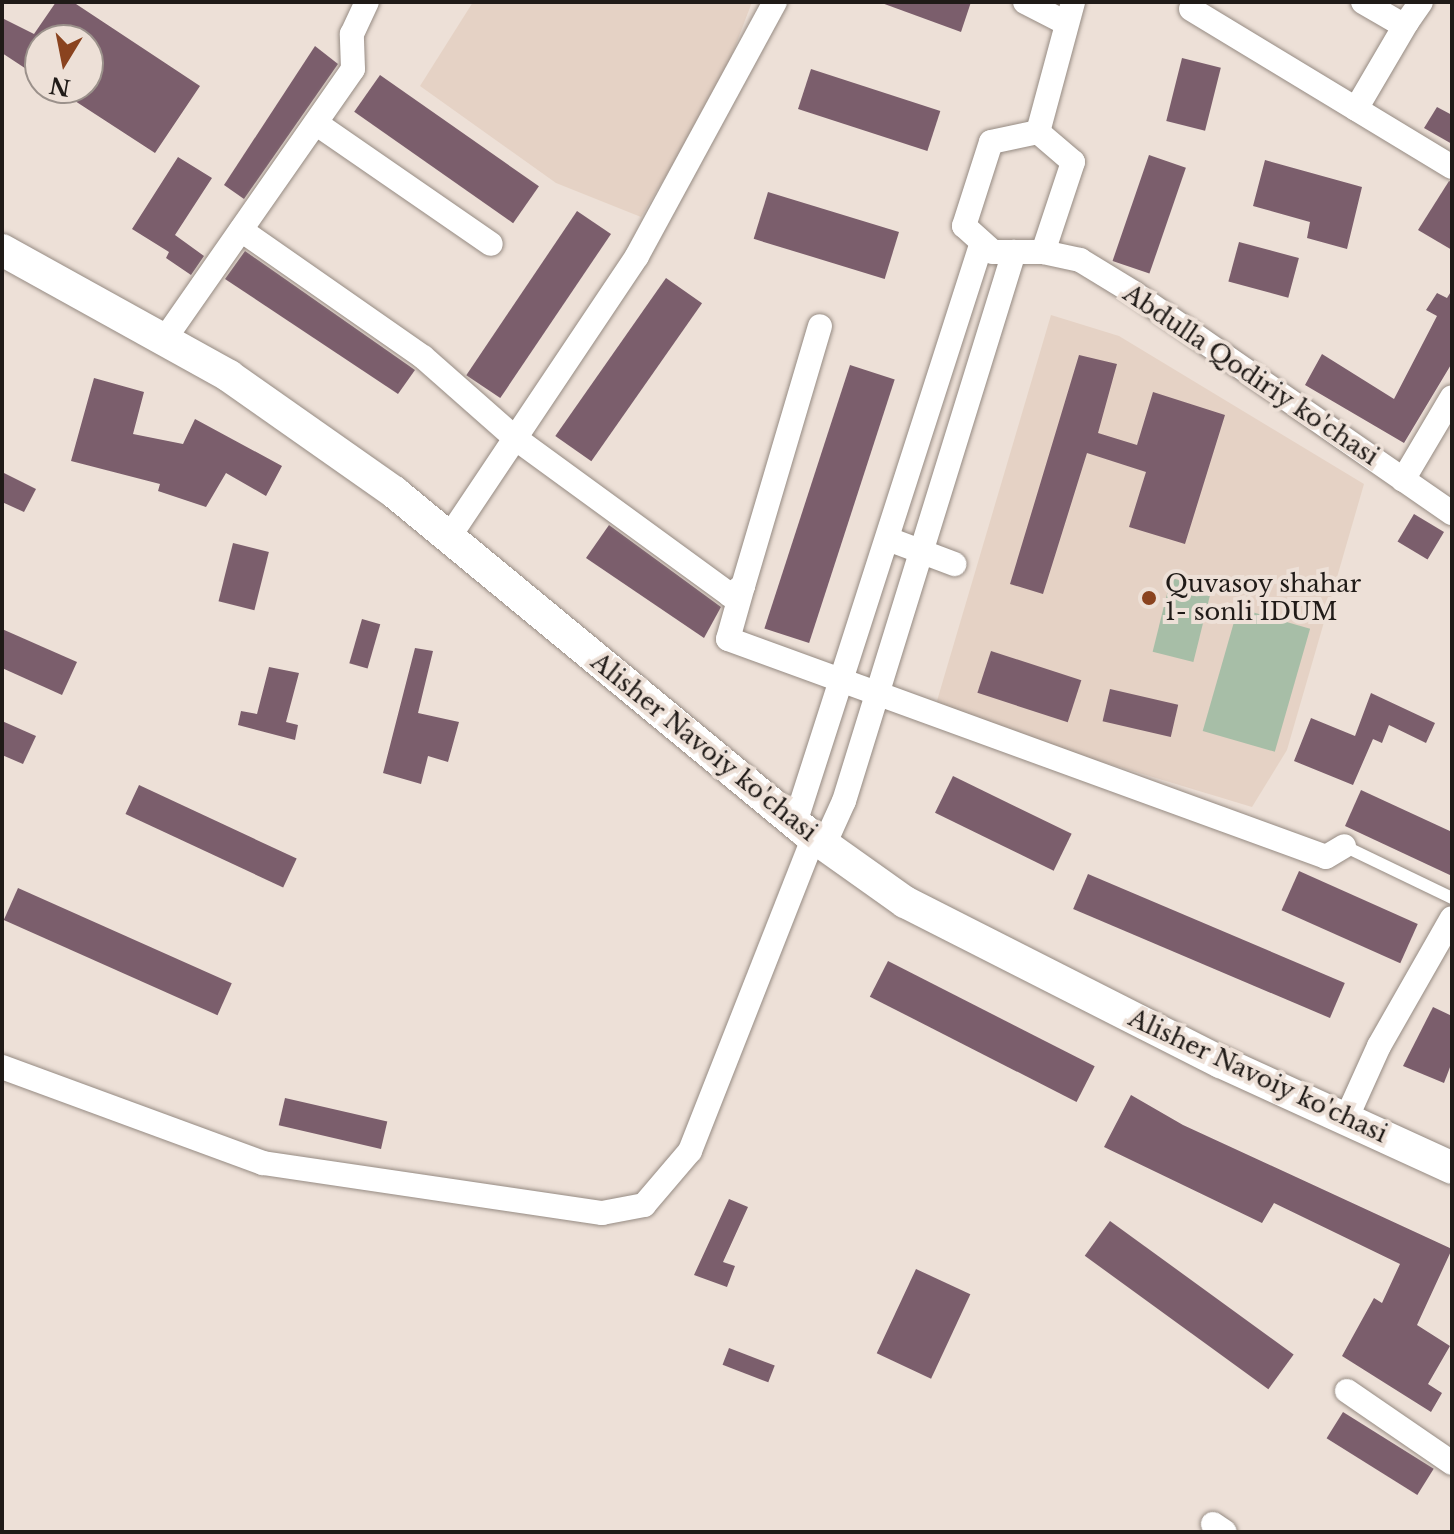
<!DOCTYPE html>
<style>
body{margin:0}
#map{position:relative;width:1454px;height:1534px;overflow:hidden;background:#ede0d7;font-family:"Libre Baskerville",serif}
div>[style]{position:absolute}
.built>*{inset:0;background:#e5d2c5}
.green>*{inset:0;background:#a7bea7;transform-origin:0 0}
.building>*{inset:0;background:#7b5e6c;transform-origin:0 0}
.roads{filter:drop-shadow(0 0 2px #968b83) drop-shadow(0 0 2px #968b83)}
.lane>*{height:12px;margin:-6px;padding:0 6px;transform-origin:6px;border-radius:6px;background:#fff}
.street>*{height:24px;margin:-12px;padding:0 12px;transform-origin:12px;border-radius:12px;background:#fff}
.secondary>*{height:32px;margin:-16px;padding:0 16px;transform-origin:16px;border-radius:16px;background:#fff}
.dots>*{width:22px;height:22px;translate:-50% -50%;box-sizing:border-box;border:4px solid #ede0d7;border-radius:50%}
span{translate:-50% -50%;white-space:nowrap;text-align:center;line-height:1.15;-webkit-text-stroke:8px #ede0d7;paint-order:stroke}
.street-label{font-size:24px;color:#201b18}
.poi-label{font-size:24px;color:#201b18}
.left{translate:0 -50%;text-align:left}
.frame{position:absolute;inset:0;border:4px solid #201b18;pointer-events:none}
.north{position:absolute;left:24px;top:24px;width:80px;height:80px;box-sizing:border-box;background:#ede0d7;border:2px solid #9b918b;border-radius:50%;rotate:190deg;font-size:22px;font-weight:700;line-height:32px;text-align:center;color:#201b18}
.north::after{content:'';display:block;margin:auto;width:28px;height:36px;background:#8a431f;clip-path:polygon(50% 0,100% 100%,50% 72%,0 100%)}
</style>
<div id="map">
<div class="built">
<i style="clip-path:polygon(473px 2px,752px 2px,721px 84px,641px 217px,556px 183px,420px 86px)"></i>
<i style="clip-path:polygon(1051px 315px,1119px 336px,1364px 484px,1287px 750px,1252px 807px,934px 711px)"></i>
</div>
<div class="green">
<i style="left:1171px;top:578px;width:42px;height:76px;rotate:14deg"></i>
<i style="left:1238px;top:608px;width:75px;height:128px;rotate:16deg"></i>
</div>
<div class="building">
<i style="clip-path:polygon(56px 2px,73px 2px,200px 86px,155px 153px,55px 88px,88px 88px,88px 40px,40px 40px,40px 78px,2px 53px,2px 18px,34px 34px)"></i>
<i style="clip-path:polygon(879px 2px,971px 2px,961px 32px)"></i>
<i style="clip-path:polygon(315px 46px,338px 64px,244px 199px,224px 185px)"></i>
<i style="left:1182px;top:58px;width:40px;height:65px;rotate:14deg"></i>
<i style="left:811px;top:69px;width:136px;height:42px;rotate:18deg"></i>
<i style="left:380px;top:75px;width:194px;height:45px;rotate:35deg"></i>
<i style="clip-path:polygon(1437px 107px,1452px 115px,1452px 144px,1424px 128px)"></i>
<i style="left:1149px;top:155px;width:39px;height:112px;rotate:19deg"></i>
<i style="clip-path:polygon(178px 157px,212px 178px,175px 235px,204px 256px,191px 275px,166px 258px,169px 252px,132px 229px)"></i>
<i style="clip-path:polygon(1265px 160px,1362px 187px,1347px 249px,1307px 238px,1310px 222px,1253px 206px)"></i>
<i style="clip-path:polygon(1449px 181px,1452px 182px,1452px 250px,1418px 230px)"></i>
<i style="left:768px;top:192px;width:137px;height:49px;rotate:17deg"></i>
<i style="left:577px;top:211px;width:41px;height:198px;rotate:34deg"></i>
<i style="left:1239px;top:242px;width:62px;height:41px;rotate:15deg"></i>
<i style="clip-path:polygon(245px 251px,415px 370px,398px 394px,225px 279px)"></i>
<i style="left:666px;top:278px;width:44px;height:193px;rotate:35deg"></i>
<i style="clip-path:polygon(1452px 290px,1452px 363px,1404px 443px,1305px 385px,1322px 354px,1394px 399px,1437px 316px,1426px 310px,1437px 293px,1447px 298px)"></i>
<i style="clip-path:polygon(1079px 355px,1117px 364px,1098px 433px,1137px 445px,1153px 392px,1225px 415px,1185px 544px,1129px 527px,1146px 472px,1087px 453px,1043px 594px,1010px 584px)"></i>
<i style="left:850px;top:365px;width:47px;height:277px;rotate:18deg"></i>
<i style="clip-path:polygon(94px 378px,144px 392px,133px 434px,183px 444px,195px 419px,282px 466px,266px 496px,226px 473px,206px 507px,158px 491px,160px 484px,71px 461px)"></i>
<i style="clip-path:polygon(2px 472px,36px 489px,24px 512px,2px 502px)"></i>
<i style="left:1414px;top:514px;width:35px;height:32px;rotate:31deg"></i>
<i style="clip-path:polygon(609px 525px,721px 607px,704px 638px,586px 558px)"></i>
<i style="left:233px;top:543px;width:37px;height:60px;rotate:14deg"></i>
<i style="left:362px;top:619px;width:19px;height:46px;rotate:16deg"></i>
<i style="clip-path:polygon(2px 629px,77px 662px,62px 695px,2px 668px)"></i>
<i style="clip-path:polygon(415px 648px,433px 651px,418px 713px,459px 722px,448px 762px,428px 756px,421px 784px,383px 773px)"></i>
<i style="left:991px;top:651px;width:95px;height:44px;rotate:18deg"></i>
<i style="clip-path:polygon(269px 667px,299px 673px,286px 722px,298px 725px,295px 740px,238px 725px,241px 711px,257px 714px)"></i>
<i style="left:1110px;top:689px;width:70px;height:33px;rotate:13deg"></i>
<i style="clip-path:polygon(1371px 693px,1435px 723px,1426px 743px,1389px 725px,1382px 743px,1373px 739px,1353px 785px,1294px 761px,1311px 718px,1355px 736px)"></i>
<i style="clip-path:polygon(2px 721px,36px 736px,23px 764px,2px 755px)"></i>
<i style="left:953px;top:776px;width:132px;height:41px;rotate:26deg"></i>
<i style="left:139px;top:785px;width:174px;height:32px;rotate:25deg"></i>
<i style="clip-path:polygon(1361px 790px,1452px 832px,1452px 876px,1345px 826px)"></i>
<i style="left:1299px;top:871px;width:130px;height:43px;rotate:24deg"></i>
<i style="left:1088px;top:874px;width:279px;height:38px;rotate:23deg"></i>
<i style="left:18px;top:888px;width:234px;height:35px;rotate:24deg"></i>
<i style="left:888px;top:961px;width:232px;height:40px;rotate:27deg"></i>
<i style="clip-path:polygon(1433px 1007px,1452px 1016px,1452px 1062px,1444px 1083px,1403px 1066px)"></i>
<i style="clip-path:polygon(1131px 1095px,1183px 1125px,1452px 1249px,1417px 1325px,1450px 1346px,1428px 1384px,1442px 1393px,1431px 1412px,1342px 1356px,1374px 1298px,1382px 1303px,1400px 1264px,1274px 1203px,1262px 1223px,1104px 1147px)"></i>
<i style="left:285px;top:1098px;width:105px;height:28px;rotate:13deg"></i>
<i style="clip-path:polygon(729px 1199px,748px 1207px,723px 1262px,735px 1266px,727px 1287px,694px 1275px)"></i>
<i style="left:1110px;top:1221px;width:227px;height:43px;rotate:36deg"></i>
<i style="left:916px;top:1269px;width:60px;height:93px;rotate:25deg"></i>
<i style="left:729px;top:1348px;width:49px;height:18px;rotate:21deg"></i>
<i style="left:1343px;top:1412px;width:107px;height:31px;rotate:32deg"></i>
</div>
<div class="roads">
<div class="lane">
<i style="left:1344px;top:846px;width:120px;rotate:25.7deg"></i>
</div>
<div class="street">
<i style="left:1025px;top:2px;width:46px;rotate:27.1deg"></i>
<i style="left:1363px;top:2px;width:39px;rotate:30deg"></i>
<i style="left:1397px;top:22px;width:10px"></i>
<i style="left:1407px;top:22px;width:24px;rotate:-55deg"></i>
<i style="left:1191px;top:9px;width:305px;rotate:31.2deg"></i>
<i style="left:1356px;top:109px;width:101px;rotate:-59.6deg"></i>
<i style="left:317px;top:124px;width:211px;rotate:34.6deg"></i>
<i style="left:1038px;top:132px;width:46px;rotate:40.6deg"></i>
<i style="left:1073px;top:162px;width:95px;rotate:108.4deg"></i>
<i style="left:1043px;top:252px;width:50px;rotate:180deg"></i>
<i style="left:993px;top:252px;width:39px;rotate:-138deg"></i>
<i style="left:964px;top:226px;width:88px;rotate:-72.2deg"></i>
<i style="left:991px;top:142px;width:48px;rotate:-12deg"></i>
<i style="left:1038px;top:132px;width:135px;rotate:-74.9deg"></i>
<i style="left:241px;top:230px;width:222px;rotate:34.9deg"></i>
<i style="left:423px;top:357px;width:123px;rotate:41.4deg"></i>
<i style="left:515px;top:438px;width:266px;rotate:36.1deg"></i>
<i style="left:730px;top:595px;width:16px;rotate:-35deg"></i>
<i style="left:743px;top:586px;width:271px;rotate:-73.5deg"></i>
<i style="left:1043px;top:252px;width:38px;rotate:12deg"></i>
<i style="left:1080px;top:260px;width:63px;rotate:31.4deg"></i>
<i style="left:1134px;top:293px;width:387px;rotate:34.7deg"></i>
<i style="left:164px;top:340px;width:330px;rotate:-55.1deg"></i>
<i style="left:353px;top:69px;width:35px;rotate:-92deg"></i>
<i style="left:352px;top:34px;width:35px;rotate:-65deg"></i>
<i style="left:1403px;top:480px;width:96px;rotate:-59.4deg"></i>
<i style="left:449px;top:537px;width:338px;rotate:-56.2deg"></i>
<i style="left:637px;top:256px;width:289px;rotate:-61.5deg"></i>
<i style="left:888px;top:539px;width:71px;rotate:20.7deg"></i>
<i style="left:743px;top:586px;width:55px;rotate:105.8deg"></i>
<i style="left:728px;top:639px;width:636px;rotate:20.03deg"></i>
<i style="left:1326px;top:857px;width:21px;rotate:-31deg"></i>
<i style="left:795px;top:823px;width:610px;rotate:-72.16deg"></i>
<i style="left:824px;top:845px;width:48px;rotate:-65.6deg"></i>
<i style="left:844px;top:801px;width:575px;rotate:-72.79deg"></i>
<i style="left:2px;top:1067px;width:278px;rotate:20.2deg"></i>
<i style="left:263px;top:1163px;width:343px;rotate:8.4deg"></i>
<i style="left:602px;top:1213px;width:43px;rotate:-10.8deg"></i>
<i style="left:644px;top:1205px;width:71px;rotate:-49.6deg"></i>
<i style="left:690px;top:1151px;width:338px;rotate:-68.5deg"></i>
<i style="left:1346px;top:1119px;width:80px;rotate:-65.7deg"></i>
<i style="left:1379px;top:1046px;width:147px;rotate:-60.3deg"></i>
<i style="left:1347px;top:1391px;width:127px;rotate:34.4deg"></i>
<i style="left:1213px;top:1524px;width:14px;rotate:34deg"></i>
</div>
<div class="secondary">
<i style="left:2px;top:250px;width:260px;rotate:29deg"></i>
<i style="left:229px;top:376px;width:202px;rotate:35.1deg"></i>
<i style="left:394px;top:492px;width:533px;rotate:39.52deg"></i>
<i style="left:805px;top:831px;width:123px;rotate:35.4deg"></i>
<i style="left:905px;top:902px;width:354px;rotate:26.9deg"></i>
<i style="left:1221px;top:1062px;width:254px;rotate:24.6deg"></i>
</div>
</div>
<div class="dots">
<i style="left:1149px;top:598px;background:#8a431f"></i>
</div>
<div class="street-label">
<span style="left:1251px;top:375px;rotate:34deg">Abdulla Qodiriy ko'chasi</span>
<span style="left:704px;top:747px;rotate:39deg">Alisher Navoiy ko'chasi</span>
<span style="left:1258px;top:1076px;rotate:25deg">Alisher Navoiy ko'chasi</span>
</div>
<div class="poi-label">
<span class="left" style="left:1165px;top:598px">Quvasoy shahar<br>1- sonli IDUM</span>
</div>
<div class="frame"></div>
<div class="north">N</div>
</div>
